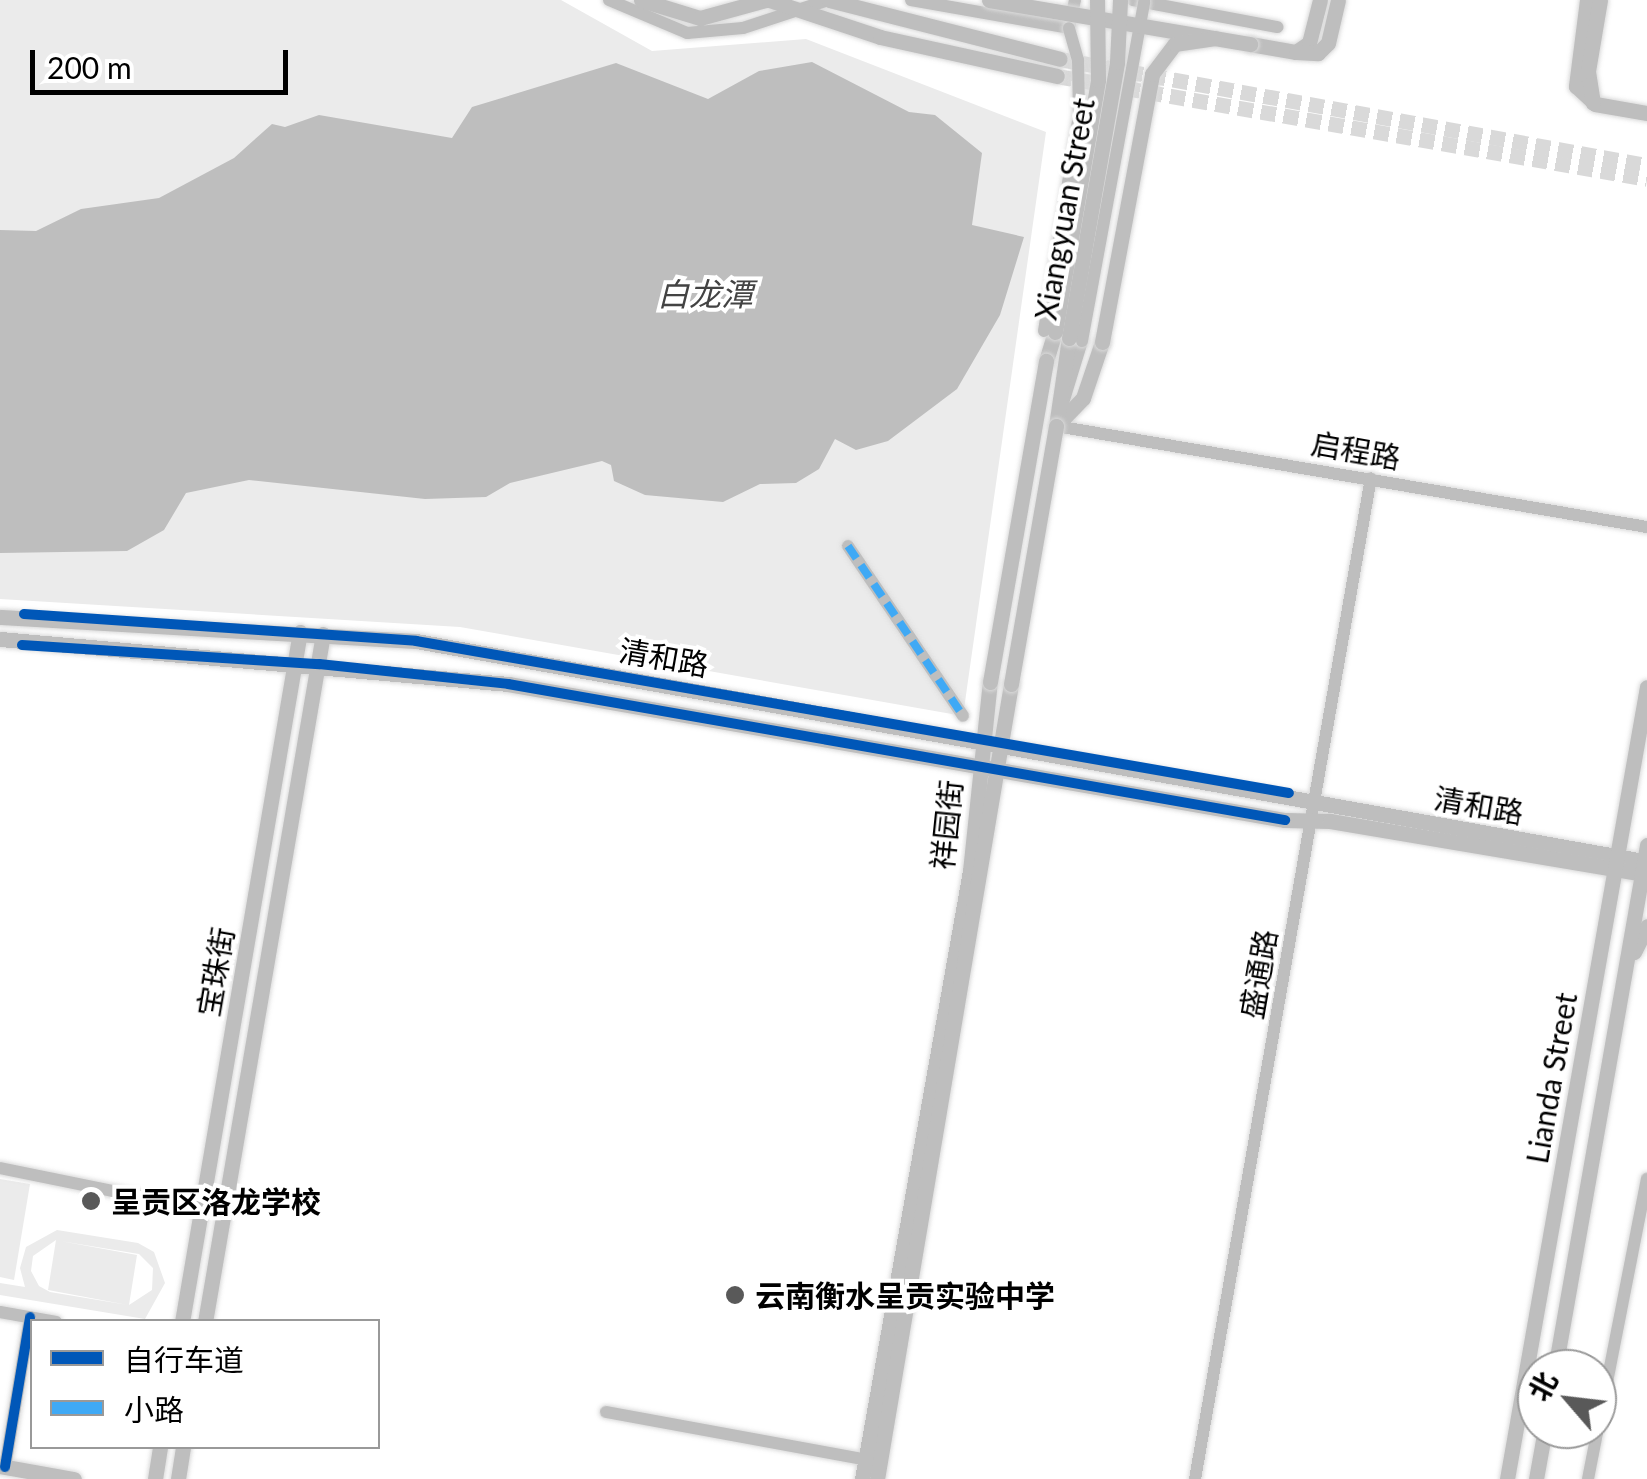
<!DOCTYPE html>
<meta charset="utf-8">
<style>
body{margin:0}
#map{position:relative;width:1647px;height:1479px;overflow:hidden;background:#fff;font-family:Lato,"Noto Sans SC",sans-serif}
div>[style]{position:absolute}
.green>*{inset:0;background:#ebebeb}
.water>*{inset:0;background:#bebebe}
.major-tunnel>*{height:15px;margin-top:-7.5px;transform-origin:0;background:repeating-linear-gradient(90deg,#d9d9d9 0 15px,transparent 0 23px)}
.roads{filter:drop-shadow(0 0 2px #dbdbdb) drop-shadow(0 0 2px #dbdbdb)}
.minor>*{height:12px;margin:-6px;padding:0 6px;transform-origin:6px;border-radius:6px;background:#bebebe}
.major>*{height:15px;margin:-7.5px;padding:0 7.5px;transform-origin:7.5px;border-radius:7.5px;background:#bebebe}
.bridges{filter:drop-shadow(0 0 2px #dbdbdb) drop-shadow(0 0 2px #dbdbdb)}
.minor-bridge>*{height:12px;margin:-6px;padding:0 6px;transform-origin:6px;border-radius:6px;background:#bebebe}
.major-bridge>*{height:15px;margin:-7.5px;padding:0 7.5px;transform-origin:7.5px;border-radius:7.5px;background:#bebebe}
.quiet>*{height:8px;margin-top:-4px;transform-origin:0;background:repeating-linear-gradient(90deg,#3fa9f5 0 15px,transparent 0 23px)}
.cycleway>*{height:10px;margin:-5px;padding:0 5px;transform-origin:5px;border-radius:5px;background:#0057b8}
.dots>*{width:28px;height:28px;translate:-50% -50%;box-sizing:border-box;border:5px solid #fff;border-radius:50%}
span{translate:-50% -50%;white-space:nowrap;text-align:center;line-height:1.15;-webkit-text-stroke:8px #fff;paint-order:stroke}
.street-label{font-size:30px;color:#000}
.poi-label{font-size:30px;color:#000;font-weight:700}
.left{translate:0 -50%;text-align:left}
.water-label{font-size:32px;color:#434343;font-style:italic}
.legend{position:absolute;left:30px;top:1319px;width:350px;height:130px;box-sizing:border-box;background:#fff;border:2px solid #999;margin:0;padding:12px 18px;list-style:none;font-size:30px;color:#000}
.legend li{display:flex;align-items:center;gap:20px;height:50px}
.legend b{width:50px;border:2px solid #999}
.north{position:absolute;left:1517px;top:1349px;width:100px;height:100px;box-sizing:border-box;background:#fff;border:2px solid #999;border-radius:50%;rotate:298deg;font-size:28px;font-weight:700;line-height:40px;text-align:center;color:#000}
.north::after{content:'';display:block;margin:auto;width:35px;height:45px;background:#595959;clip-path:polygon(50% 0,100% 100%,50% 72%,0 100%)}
.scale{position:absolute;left:30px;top:50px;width:258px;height:45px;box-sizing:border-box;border:5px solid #000;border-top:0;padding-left:12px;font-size:30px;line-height:35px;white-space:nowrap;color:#000;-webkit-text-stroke:8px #fff;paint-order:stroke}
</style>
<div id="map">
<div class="green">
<i style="clip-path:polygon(0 0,561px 0,652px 51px,806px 39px,1046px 132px,963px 716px,460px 627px,0 599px)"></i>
<i style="clip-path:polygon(0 1179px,30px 1184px,14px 1280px,0 1277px)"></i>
<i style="clip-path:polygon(evenodd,57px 1230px,138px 1243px,154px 1252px,165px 1283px,145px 1319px,0 1295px,0 1283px,25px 1287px,20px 1268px,26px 1247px,57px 1230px,56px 1240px,48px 1290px,128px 1305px,50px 1292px,39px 1286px,31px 1271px,33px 1256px,56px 1240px,57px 1230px,60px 1241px,139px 1254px,153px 1268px,152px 1290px,129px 1305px,137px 1255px,60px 1241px)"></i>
</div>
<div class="water">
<i style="clip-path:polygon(812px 62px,909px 112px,935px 115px,982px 153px,972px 225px,1024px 237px,1000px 315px,957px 389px,888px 441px,856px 450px,835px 439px,819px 469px,796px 483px,760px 484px,723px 502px,645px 495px,614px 481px,611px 465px,602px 461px,510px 483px,486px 497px,425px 499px,249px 480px,186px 493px,164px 530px,127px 551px,0 553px,0 230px,36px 231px,81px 209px,159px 198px,234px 158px,272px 124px,285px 127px,319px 115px,452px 138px,472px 107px,616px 63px,708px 99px,759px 71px)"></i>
</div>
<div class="major-tunnel">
<i style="left:1060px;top:59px;width:596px;rotate:10.24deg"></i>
<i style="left:1057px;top:76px;width:599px;rotate:9.9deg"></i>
</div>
<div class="roads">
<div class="minor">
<i style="left:609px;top:0;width:85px;rotate:22.9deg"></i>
<i style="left:687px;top:33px;width:56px;rotate:-5.1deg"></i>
<i style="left:743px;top:28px;width:89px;rotate:-18.2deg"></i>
<i style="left:911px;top:0;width:160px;rotate:10deg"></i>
<i style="left:1069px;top:28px;width:29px;rotate:-78deg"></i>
<i style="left:1133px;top:0;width:147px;rotate:10.6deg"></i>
<i style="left:1082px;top:341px;width:89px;rotate:107deg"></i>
<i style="left:1056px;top:426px;width:600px;rotate:9.7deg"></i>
<i style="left:848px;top:546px;width:205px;rotate:55.9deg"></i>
<i style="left:0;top:1168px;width:205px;rotate:11.5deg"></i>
<i style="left:0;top:1312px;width:57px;rotate:10.1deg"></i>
<i style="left:606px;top:1412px;width:272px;rotate:10.4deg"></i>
<i style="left:5px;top:1467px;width:152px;rotate:-80.5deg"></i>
<i style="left:1195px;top:1479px;width:1016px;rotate:-80.03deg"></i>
<i style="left:1588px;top:1479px;width:306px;rotate:-78.9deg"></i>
</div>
<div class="major">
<i style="left:641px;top:0;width:62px;rotate:17deg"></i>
<i style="left:700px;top:18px;width:68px;rotate:-15.3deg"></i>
<i style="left:769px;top:0;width:117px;rotate:18.4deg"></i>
<i style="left:880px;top:37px;width:181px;rotate:12.4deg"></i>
<i style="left:829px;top:0;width:238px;rotate:14.3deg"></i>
<i style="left:1587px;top:0;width:87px;rotate:97.3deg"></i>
<i style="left:1576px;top:86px;width:26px;rotate:43deg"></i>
<i style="left:1595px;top:104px;width:53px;rotate:9.8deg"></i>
<i style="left:1250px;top:44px;width:47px;rotate:9.9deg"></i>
<i style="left:1296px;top:52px;width:16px;rotate:-35deg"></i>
<i style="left:1309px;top:43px;width:44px;rotate:-75.7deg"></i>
<i style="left:1296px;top:52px;width:22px;rotate:3deg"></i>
<i style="left:1318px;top:53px;width:14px;rotate:-45deg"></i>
<i style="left:1328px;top:43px;width:44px;rotate:-76.9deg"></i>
<i style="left:1593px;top:103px;width:32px;rotate:-99deg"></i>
<i style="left:1588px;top:71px;width:72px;rotate:-80.4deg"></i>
<i style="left:1046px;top:361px;width:30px;rotate:-73deg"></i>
<i style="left:1056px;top:426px;width:39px;rotate:-46deg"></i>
<i style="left:1083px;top:398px;width:59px;rotate:-71.3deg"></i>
<i style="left:1056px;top:426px;width:89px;rotate:-81.6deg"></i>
<i style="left:0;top:617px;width:417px;rotate:3.3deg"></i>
<i style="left:416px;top:641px;width:1248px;rotate:10.16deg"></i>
<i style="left:0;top:639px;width:510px;rotate:5.06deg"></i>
<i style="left:508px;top:684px;width:789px;rotate:9.93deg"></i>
<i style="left:1285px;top:820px;width:45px;rotate:1.3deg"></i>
<i style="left:1330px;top:821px;width:316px;rotate:9.6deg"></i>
<i style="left:1634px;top:952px;width:29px;rotate:-63deg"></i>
<i style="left:182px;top:1322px;width:700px;rotate:-80.3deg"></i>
<i style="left:205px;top:1322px;width:698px;rotate:-80.27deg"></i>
<i style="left:1555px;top:1369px;width:532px;rotate:-80.04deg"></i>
<i style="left:0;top:1466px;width:75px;rotate:10deg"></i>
<i style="left:155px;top:1479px;width:33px;rotate:-81deg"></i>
<i style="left:178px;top:1479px;width:33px;rotate:-81deg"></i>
<i style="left:862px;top:1479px;width:618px;rotate:-79.93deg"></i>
<i style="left:970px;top:871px;width:190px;rotate:-84deg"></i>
<i style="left:877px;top:1479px;width:806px;rotate:-80.43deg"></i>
<i style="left:1507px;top:1479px;width:804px;rotate:-79.98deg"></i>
<i style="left:1536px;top:1479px;width:51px;rotate:-79.8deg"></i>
</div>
</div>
<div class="bridges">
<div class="minor-bridge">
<i style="left:1044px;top:331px;width:218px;rotate:-80.8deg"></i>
<i style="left:1079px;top:116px;width:56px;rotate:-91deg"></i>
<i style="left:1078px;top:60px;width:33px;rotate:-106deg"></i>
<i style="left:1082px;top:341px;width:345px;rotate:-79.6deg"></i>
</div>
<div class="major-bridge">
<i style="left:989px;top:0;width:265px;rotate:9.6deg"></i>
<i style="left:1055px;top:332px;width:256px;rotate:-80.3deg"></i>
<i style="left:1098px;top:80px;width:80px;rotate:-90.7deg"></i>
<i style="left:1069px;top:338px;width:280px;rotate:-80.1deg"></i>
<i style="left:1117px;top:62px;width:62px;rotate:-87.2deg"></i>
<i style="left:1102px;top:342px;width:273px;rotate:-79.4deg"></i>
<i style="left:1152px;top:74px;width:38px;rotate:-53deg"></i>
<i style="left:1175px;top:44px;width:40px;rotate:-8.5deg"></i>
<i style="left:990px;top:682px;width:326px;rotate:-80.1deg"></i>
<i style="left:1011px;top:684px;width:262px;rotate:-80.1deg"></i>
</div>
</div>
<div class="quiet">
<i style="left:848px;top:546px;width:205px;rotate:55.9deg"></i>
</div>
<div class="cycleway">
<i style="left:24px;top:614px;width:393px;rotate:3.9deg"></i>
<i style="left:416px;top:641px;width:886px;rotate:9.88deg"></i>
<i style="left:22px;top:645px;width:298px;rotate:3.7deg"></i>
<i style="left:319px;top:664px;width:190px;rotate:6deg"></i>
<i style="left:508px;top:684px;width:789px;rotate:9.93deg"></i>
<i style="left:5px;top:1467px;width:152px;rotate:-80.5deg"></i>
</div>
<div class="dots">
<i style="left:91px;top:1201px;background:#595959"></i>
<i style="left:735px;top:1295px;background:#595959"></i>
</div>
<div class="street-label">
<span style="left:1064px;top:209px;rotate:-80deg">Xiangyuan Street</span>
<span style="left:1356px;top:450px;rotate:10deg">启程路</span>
<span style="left:664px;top:657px;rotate:10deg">清和路</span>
<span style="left:1479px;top:805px;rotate:10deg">清和路</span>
<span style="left:946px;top:825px;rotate:-84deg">祥园街</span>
<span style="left:215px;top:972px;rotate:-80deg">宝珠街</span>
<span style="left:1258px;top:974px;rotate:-80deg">盛通路</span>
<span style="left:1551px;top:1078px;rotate:-80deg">Lianda Street</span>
</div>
<div class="poi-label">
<span class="left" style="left:111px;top:1201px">呈贡区洛龙学校</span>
<span class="left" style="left:755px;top:1295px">云南衡水呈贡实验中学</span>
</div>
<div class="water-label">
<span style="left:705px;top:294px">白龙潭</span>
</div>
<ul class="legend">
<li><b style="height:12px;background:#0057b8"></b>自行车道</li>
<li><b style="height:12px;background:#3fa9f5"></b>小路</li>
</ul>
<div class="north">北</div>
<div class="scale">200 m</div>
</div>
